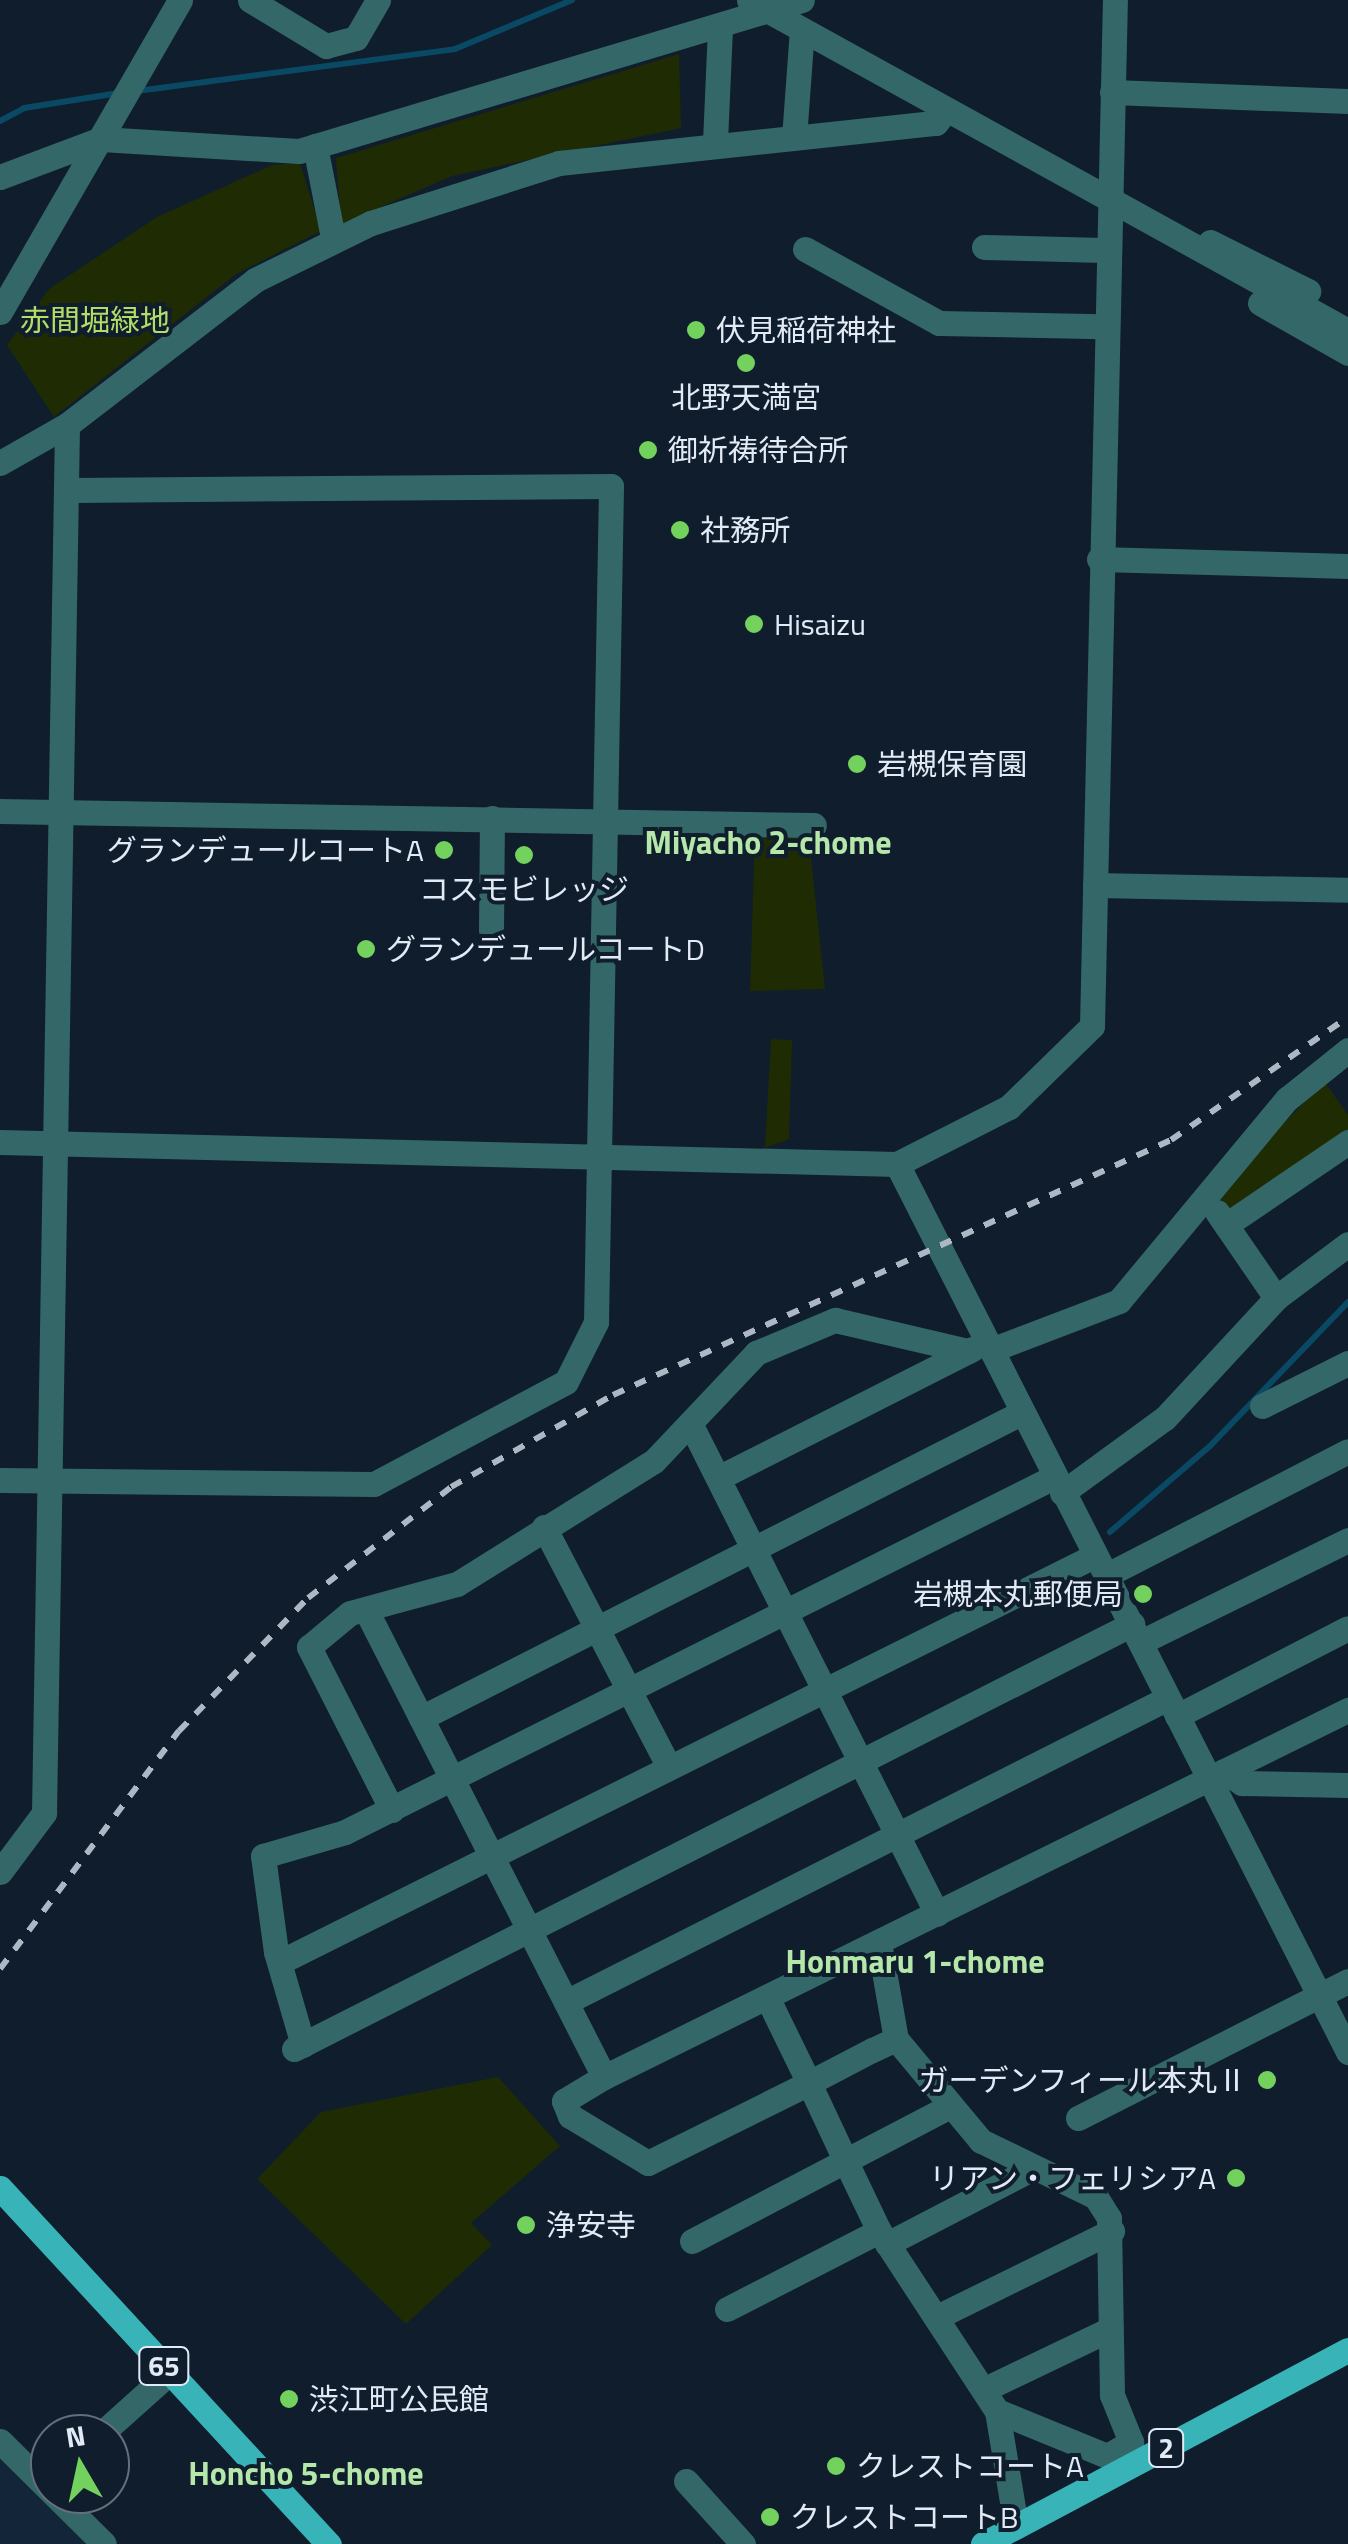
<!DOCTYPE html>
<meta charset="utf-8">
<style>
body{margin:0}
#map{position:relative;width:1348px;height:2544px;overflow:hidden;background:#0f1d2c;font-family:"Titillium Web","Noto Sans JP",sans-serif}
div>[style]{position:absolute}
.built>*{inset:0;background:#132539}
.green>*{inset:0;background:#1f2c03}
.stream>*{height:6px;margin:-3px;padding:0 3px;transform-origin:3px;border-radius:3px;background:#0a4964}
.minor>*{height:25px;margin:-12.5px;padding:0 12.5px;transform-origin:12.5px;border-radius:12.5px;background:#336768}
.major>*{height:25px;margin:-12.5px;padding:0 12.5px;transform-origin:12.5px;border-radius:12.5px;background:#38b3b7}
.rail>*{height:6px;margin-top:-3px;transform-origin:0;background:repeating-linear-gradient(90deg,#aeb8c4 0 12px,transparent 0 24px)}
.dots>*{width:28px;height:28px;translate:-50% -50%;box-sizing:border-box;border:5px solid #0f1d2c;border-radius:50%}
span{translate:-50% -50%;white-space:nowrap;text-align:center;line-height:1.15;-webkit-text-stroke:8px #0f1d2c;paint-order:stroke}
.shield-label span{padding:2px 8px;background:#0f1d2c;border:2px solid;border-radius:8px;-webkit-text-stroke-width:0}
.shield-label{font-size:28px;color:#e1eaf5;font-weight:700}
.park-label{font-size:30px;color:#b2dd68}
.poi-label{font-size:30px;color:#e1eaf5}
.left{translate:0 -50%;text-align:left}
.right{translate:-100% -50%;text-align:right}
.neighbourhood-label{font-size:32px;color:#b4e7a9;font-weight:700}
.north{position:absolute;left:30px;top:2414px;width:100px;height:100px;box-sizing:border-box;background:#0f1d2c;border:2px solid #636f7c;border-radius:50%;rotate:351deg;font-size:28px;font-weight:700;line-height:40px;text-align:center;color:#e1eaf5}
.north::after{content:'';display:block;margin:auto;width:35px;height:45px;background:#73d25d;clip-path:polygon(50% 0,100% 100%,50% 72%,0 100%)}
</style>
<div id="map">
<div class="built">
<i style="clip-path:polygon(0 2449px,96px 2544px,0 2544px)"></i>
</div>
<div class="green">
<i style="clip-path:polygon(679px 54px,681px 128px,452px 176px,341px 224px,336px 158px)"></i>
<i style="clip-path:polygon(300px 163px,321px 231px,236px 274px,54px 417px,7px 345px,49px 289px,157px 217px,272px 165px)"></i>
<i style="clip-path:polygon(808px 830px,825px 989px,750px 991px,755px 831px)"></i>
<i style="clip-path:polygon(771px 1039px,792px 1040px,789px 1139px,765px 1148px)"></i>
<i style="clip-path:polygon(1324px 1081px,1348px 1115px,1348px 1132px,1230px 1213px,1217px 1194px)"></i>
<i style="clip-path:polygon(498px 2077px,560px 2146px,471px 2223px,492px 2245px,406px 2324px,257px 2179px,321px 2112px)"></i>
</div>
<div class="stream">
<i style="left:137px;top:91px;width:321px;rotate:-7.5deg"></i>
<i style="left:455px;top:49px;width:127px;rotate:-22.7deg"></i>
<i style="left:0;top:121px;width:27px;rotate:-28deg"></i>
<i style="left:24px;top:108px;width:96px;rotate:-9deg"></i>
<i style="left:1110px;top:1532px;width:133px;rotate:-40.7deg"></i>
<i style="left:1211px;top:1445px;width:198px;rotate:-46.2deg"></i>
</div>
<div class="minor">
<i style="left:250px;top:0;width:89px;rotate:31.2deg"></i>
<i style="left:326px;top:46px;width:31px;rotate:-15deg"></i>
<i style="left:356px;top:38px;width:44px;rotate:-59.9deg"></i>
<i style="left:749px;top:0;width:684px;rotate:28.92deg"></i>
<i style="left:1112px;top:92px;width:236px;rotate:2.2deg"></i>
<i style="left:794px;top:138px;width:108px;rotate:-85.8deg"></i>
<i style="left:715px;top:142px;width:113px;rotate:-87.5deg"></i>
<i style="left:315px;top:146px;width:94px;rotate:78.9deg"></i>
<i style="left:0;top:177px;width:108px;rotate:-20.6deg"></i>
<i style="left:101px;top:139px;width:198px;rotate:3.5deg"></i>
<i style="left:299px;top:151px;width:525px;rotate:-16.71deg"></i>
<i style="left:1210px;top:242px;width:110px;rotate:26.6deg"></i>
<i style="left:984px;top:247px;width:120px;rotate:1.4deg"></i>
<i style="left:805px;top:249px;width:153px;rotate:28.9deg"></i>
<i style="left:939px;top:323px;width:163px;rotate:1.1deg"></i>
<i style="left:1260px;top:303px;width:101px;rotate:29.6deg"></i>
<i style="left:0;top:312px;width:360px;rotate:-60deg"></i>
<i style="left:0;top:463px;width:77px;rotate:-29.6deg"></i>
<i style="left:67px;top:425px;width:237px;rotate:-37.6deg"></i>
<i style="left:255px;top:280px;width:129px;rotate:-26.2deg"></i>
<i style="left:371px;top:223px;width:197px;rotate:-17.7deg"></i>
<i style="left:559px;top:163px;width:379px;rotate:-6.1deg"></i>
<i style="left:936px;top:123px;width:16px;rotate:-52deg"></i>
<i style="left:1099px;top:559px;width:249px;rotate:1.6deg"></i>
<i style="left:0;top:811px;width:814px;rotate:0.99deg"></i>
<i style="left:1095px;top:885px;width:253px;rotate:1.1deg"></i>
<i style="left:491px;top:930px;width:112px;rotate:-89.5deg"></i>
<i style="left:0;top:1142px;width:897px;rotate:1.4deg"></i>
<i style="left:897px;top:1164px;width:126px;rotate:-27deg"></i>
<i style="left:1009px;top:1107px;width:116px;rotate:-44.3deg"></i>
<i style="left:1092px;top:1026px;width:1026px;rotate:-88.72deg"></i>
<i style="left:897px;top:1164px;width:996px;rotate:63.07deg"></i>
<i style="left:1217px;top:1212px;width:104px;rotate:55.5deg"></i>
<i style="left:1226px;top:1225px;width:148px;rotate:-34.2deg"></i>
<i style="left:991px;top:1350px;width:137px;rotate:-20.9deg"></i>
<i style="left:1119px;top:1301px;width:263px;rotate:-50.3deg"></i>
<i style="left:1287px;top:1099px;width:78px;rotate:-38.8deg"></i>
<i style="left:1262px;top:1406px;width:96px;rotate:-26.6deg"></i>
<i style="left:692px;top:1427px;width:545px;rotate:63.29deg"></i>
<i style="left:718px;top:1478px;width:285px;rotate:-26.9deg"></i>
<i style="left:0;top:1480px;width:374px;rotate:0.6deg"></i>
<i style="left:374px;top:1484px;width:217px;rotate:-28deg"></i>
<i style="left:566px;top:1382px;width:67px;rotate:-63.4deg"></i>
<i style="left:596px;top:1322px;width:836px;rotate:-88.97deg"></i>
<i style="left:611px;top:486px;width:540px;rotate:179.58deg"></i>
<i style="left:1062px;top:1493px;width:127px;rotate:-36.1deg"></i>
<i style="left:1165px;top:1418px;width:163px;rotate:-47.2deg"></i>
<i style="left:1276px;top:1298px;width:90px;rotate:-36.9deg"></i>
<i style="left:544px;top:1527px;width:271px;rotate:62.5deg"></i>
<i style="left:1105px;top:1576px;width:273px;rotate:-27.2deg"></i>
<i style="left:366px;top:1610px;width:524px;rotate:62.99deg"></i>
<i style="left:1141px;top:1642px;width:231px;rotate:-26.2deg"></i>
<i style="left:1177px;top:1716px;width:192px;rotate:-27.2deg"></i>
<i style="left:421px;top:1718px;width:673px;rotate:-26.95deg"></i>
<i style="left:1224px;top:1771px;width:22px;rotate:34deg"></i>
<i style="left:1242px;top:1783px;width:106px;rotate:1.1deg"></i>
<i style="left:392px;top:1810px;width:183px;rotate:-117deg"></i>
<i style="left:309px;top:1647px;width:53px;rotate:-39.7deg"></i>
<i style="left:350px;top:1613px;width:111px;rotate:-15.2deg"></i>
<i style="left:457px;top:1584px;width:232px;rotate:-32deg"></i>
<i style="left:654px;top:1461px;width:149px;rotate:-46.6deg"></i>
<i style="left:756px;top:1353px;width:86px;rotate:-22.7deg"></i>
<i style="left:835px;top:1320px;width:137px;rotate:13.1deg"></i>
<i style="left:0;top:1872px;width:74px;rotate:-53.3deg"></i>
<i style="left:44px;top:1813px;width:1388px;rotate:-89.05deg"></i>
<i style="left:879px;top:1943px;width:97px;rotate:80deg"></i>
<i style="left:282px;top:1961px;width:907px;rotate:-26.51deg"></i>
<i style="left:767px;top:1997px;width:96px;rotate:64deg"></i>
<i style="left:809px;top:2083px;width:87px;rotate:64.9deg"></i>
<i style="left:846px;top:2162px;width:76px;rotate:64.4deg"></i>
<i style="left:879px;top:2231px;width:215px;rotate:56.8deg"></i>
<i style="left:997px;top:2411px;width:119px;rotate:22.2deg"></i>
<i style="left:1107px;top:2456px;width:28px;rotate:-30deg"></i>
<i style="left:1131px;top:2442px;width:51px;rotate:-112deg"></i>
<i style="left:1112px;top:2395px;width:177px;rotate:-91deg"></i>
<i style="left:1109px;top:2218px;width:25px;rotate:-122deg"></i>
<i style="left:1096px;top:2197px;width:128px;rotate:-154deg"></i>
<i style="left:981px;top:2141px;width:133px;rotate:-129.8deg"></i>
<i style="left:896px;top:2039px;width:26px;rotate:155deg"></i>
<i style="left:872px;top:2050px;width:71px;rotate:152.4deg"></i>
<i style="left:809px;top:2083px;width:180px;rotate:153.6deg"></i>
<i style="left:648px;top:2163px;width:91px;rotate:-148.9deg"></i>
<i style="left:570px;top:2116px;width:16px;rotate:-112deg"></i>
<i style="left:564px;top:2101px;width:47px;rotate:-31deg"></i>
<i style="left:604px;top:2077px;width:830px;rotate:-26.26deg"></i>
<i style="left:566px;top:2002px;width:674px;rotate:-26.79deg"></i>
<i style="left:303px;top:2045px;width:97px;rotate:-106.2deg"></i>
<i style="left:276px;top:1952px;width:97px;rotate:-97.7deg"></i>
<i style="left:263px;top:1856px;width:85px;rotate:-16.3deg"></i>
<i style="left:345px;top:1832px;width:793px;rotate:-26.6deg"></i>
<i style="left:294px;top:2049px;width:940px;rotate:-26.89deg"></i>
<i style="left:1078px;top:2118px;width:303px;rotate:-26.9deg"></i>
<i style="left:692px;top:2241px;width:287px;rotate:-27.6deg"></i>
<i style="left:887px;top:2244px;width:158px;rotate:-27.5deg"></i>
<i style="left:727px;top:2309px;width:171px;rotate:-27.2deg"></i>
<i style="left:939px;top:2316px;width:193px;rotate:-26.2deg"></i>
<i style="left:985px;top:2389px;width:139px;rotate:-25.6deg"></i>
<i style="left:997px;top:2411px;width:117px;rotate:80.6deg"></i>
<i style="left:101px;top:2434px;width:93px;rotate:-41.9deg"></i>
<i style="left:0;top:2441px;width:146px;rotate:44.7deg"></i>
<i style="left:686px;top:2481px;width:85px;rotate:47.9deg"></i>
</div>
<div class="major">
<i style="left:0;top:2188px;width:485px;rotate:47.3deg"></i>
<i style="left:983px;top:2544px;width:413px;rotate:-28deg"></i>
</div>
<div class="rail">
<i style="left:0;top:1969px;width:298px;rotate:-53.1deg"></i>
<i style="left:179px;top:1731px;width:185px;rotate:-45.9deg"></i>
<i style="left:308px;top:1598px;width:181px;rotate:-37.8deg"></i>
<i style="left:451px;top:1487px;width:186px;rotate:-29.6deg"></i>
<i style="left:613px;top:1395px;width:614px;rotate:-24.56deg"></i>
<i style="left:1171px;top:1140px;width:216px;rotate:-34.8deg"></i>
</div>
<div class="dots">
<i style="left:696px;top:330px;background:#73d25d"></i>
<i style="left:746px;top:363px;background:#73d25d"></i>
<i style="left:648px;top:450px;background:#73d25d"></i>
<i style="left:680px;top:530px;background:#73d25d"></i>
<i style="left:754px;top:624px;background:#73d25d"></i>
<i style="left:857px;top:764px;background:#73d25d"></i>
<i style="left:444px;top:850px;background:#73d25d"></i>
<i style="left:524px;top:855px;background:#73d25d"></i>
<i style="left:366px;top:949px;background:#73d25d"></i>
<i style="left:1143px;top:1594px;background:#73d25d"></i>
<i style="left:1267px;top:2080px;background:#73d25d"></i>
<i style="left:1236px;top:2178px;background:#73d25d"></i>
<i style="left:526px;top:2225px;background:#73d25d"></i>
<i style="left:289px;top:2399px;background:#73d25d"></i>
<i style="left:836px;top:2466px;background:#73d25d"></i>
<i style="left:770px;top:2517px;background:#73d25d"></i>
</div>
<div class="shield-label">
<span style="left:164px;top:2366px">65</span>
<span style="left:1166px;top:2448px">2</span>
</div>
<div class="park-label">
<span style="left:95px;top:320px">赤間堀緑地</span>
</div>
<div class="poi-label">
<span class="left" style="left:716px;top:330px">伏見稲荷神社</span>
<span style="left:746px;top:397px">北野天満宮</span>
<span class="left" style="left:668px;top:450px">御祈祷待合所</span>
<span class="left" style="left:700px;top:530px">社務所</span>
<span class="left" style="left:774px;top:624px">Hisaizu</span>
<span class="left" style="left:877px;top:764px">岩槻保育園</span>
<span class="right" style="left:424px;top:850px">グランデュールコートA</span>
<span style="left:524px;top:889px">コスモビレッジ</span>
<span class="left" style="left:386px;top:949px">グランデュールコートD</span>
<span class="right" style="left:1123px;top:1594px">岩槻本丸郵便局</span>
<span class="right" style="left:1247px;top:2080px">ガーデンフィール本丸Ⅱ</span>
<span class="right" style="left:1216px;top:2178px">リアン・フェリシアA</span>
<span class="left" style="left:546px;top:2225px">浄安寺</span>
<span class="left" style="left:309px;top:2399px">渋江町公民館</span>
<span class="left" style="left:856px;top:2466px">クレストコートA</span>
<span class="left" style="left:790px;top:2517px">クレストコートB</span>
</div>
<div class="neighbourhood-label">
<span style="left:768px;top:842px">Miyacho 2-chome</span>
<span style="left:915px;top:1961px">Honmaru 1-chome</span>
<span style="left:306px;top:2473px">Honcho 5-chome</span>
</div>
<div class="north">N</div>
</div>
